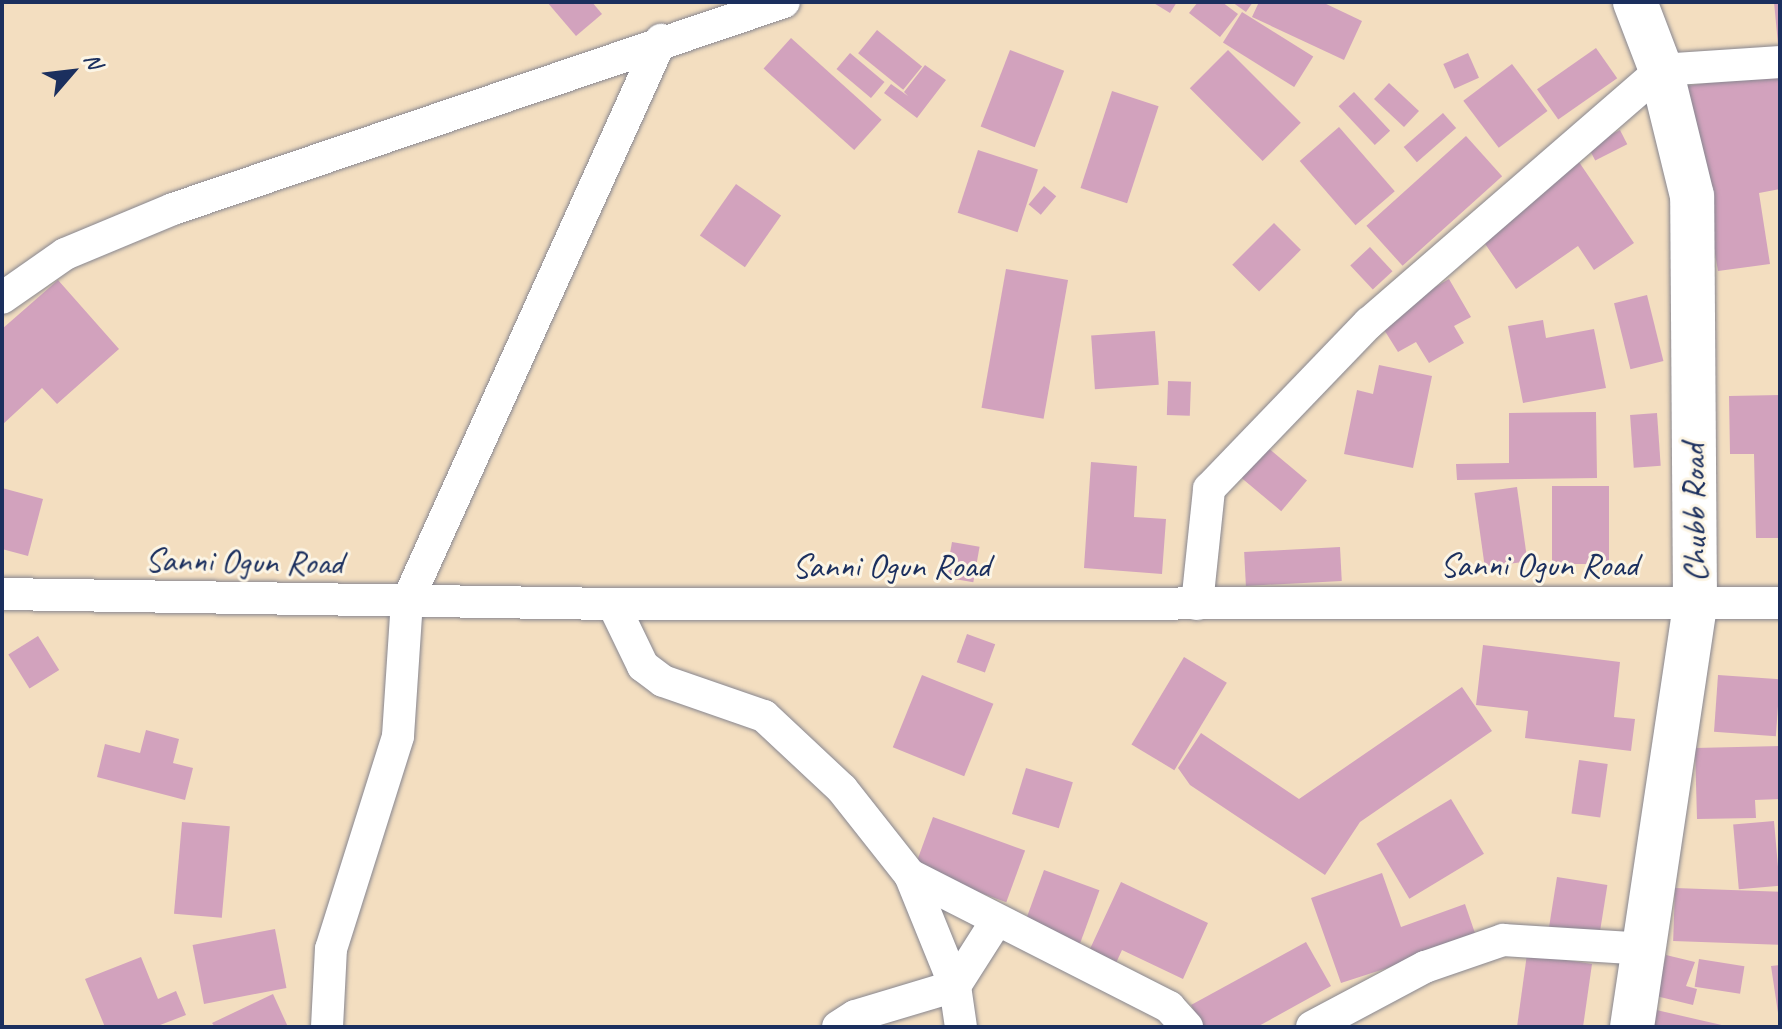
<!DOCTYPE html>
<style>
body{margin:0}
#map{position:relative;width:1782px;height:1029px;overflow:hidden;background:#f3dec0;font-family:Caveat,sans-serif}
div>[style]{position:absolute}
.building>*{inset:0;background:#d2a2bd;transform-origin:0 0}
.roads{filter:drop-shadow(0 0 2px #87868f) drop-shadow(0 0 2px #87868f)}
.street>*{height:32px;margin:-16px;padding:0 16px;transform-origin:16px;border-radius:16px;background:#fff}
.secondary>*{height:44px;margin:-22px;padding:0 22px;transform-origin:22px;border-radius:22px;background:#fff}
span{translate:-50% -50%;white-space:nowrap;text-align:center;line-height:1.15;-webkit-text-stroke:6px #fcf5e5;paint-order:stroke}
.street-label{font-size:34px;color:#1b2f5e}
.frame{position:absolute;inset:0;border:4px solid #1b2f5e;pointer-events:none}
.north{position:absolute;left:32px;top:32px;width:80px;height:80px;-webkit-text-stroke:6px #fcf5e5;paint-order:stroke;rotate:62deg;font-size:22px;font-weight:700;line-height:32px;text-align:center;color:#1b2f5e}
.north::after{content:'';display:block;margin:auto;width:28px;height:36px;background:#1b2f5e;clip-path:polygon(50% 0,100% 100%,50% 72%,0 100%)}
</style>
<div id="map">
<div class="building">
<i style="clip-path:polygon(547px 2px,592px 2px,602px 14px,576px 36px)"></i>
<i style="clip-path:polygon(1152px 2px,1177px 2px,1170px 13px)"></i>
<i style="clip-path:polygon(1198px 2px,1222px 2px,1238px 14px,1220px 37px,1189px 13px)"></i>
<i style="clip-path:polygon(1232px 2px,1253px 2px,1246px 12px)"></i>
<i style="clip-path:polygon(1259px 2px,1322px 2px,1362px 21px,1344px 60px,1252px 17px)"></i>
<i style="clip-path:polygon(1774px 2px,1780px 2px,1780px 44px,1778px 44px)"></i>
<i style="left:1242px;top:12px;width:84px;height:36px;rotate:32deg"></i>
<i style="left:877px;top:30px;width:58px;height:30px;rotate:39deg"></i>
<i style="left:791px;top:38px;width:122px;height:41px;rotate:42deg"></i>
<i style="left:1596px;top:48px;width:37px;height:72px;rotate:55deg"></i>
<i style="left:1010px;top:50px;width:58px;height:82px;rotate:21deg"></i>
<i style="left:1228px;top:50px;width:103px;height:54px;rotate:45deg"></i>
<i style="left:850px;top:53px;width:45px;height:21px;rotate:40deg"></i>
<i style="left:1468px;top:53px;width:27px;height:27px;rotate:66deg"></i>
<i style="left:1512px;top:64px;width:59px;height:61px;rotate:53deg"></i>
<i style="clip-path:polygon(925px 65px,946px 80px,917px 118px,884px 93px,891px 84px,908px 96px,904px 92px)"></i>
<i style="clip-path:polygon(1780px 73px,1780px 189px,1759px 193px,1770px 264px,1718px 271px,1686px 86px)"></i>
<i style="left:1389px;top:83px;width:41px;height:22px;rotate:43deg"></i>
<i style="left:1112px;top:91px;width:49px;height:102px;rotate:18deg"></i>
<i style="left:1354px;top:92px;width:53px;height:21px;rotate:47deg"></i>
<i style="left:1443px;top:113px;width:20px;height:52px;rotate:49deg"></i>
<i style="left:1339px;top:127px;width:85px;height:52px;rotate:49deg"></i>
<i style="left:1620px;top:130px;width:16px;height:36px;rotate:63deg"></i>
<i style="left:1466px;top:136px;width:54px;height:134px;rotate:48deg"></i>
<i style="left:978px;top:150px;width:63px;height:66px;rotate:18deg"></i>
<i style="clip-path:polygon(1579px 162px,1634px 243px,1594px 270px,1578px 246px,1516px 289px,1477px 232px)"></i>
<i style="left:736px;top:184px;width:55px;height:63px;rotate:35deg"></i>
<i style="left:1044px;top:186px;width:16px;height:24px;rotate:40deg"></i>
<i style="left:1274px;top:223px;width:38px;height:59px;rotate:45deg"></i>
<i style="left:1370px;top:247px;width:33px;height:27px;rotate:47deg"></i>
<i style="left:1006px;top:269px;width:63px;height:141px;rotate:10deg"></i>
<i style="clip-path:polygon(1449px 279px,1471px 317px,1454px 326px,1464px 343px,1429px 363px,1416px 342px,1398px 352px,1378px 320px)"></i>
<i style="clip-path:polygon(58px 280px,119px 349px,57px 404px,42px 388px,2px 425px,2px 329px)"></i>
<i style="left:1647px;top:295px;width:68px;height:34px;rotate:76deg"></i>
<i style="clip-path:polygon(1543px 320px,1546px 338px,1594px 329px,1606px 388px,1523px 403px,1508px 326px)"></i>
<i style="left:1155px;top:331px;width:54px;height:64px;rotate:86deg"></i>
<i style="clip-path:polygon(1379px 365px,1432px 376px,1413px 468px,1344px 454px,1357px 390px,1373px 394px)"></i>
<i style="left:1168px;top:381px;width:23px;height:34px;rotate:2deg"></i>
<i style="clip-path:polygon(1780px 395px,1780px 538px,1756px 538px,1754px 454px,1730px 454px,1729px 396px)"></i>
<i style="clip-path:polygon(1596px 412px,1597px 478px,1457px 480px,1456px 464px,1509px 463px,1509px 413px)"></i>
<i style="left:1657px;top:413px;width:53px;height:27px;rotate:86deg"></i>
<i style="left:1261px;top:442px;width:60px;height:40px;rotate:40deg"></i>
<i style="clip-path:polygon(1091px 462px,1137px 466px,1134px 517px,1166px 519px,1162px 574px,1084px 568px)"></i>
<i style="left:1552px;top:486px;width:57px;height:78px"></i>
<i style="left:1517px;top:487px;width:75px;height:43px;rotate:82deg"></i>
<i style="clip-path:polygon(2px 488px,43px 499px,28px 556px,2px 549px)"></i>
<i style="left:952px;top:542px;width:28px;height:36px;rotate:10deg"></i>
<i style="left:1340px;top:547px;width:34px;height:96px;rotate:87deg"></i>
<i style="left:967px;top:634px;width:30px;height:30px;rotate:20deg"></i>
<i style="left:38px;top:636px;width:40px;height:35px;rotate:58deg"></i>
<i style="clip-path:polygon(1483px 645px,1620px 662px,1614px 717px,1635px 719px,1631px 751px,1525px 738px,1528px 711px,1476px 705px)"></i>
<i style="left:1184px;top:657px;width:50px;height:102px;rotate:31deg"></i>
<i style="left:922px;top:675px;width:77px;height:78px;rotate:22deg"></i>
<i style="left:1718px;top:675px;width:62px;height:57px;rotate:4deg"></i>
<i style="clip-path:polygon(1462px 687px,1492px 731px,1360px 822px,1325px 875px,1190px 785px,1178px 768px,1201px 733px,1299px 799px)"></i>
<i style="clip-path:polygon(146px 730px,179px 739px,173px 763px,193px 768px,185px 800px,97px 777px,105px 744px,140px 753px)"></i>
<i style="clip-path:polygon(1780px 746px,1780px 799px,1755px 800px,1756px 818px,1697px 819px,1695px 748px)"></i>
<i style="left:1579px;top:760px;width:29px;height:54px;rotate:8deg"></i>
<i style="left:1026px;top:768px;width:49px;height:48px;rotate:17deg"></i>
<i style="left:1451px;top:799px;width:64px;height:87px;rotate:59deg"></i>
<i style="left:933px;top:817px;width:98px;height:55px;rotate:20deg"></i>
<i style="left:1774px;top:821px;width:65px;height:41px;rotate:85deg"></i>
<i style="left:182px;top:822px;width:48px;height:92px;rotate:5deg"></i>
<i style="left:1044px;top:870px;width:59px;height:64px;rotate:20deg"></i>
<i style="clip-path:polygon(1382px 873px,1401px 927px,1465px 904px,1477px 939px,1341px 983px,1311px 898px)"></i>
<i style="left:1557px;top:877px;width:51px;height:51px;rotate:9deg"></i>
<i style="clip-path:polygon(1121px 882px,1208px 923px,1183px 979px,1122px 950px,1110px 976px,1083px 964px)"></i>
<i style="left:1675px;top:888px;width:105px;height:53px;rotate:2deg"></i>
<i style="left:275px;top:929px;width:60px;height:84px;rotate:79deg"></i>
<i style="clip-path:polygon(1306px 942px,1331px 986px,1257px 1027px,1203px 1027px,1191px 1005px)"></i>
<i style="clip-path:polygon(1527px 954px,1592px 964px,1583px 1027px,1517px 1027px)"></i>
<i style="clip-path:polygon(1666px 955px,1695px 962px,1686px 986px,1697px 989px,1693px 1005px,1656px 996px)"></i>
<i style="clip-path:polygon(141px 957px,158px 999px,176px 991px,186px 1015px,155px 1027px,105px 1027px,85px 979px)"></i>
<i style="left:1699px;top:959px;width:46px;height:28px;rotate:9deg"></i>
<i style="clip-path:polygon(1780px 965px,1780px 1013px,1778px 1013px,1771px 966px)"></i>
<i style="clip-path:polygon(273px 994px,288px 1027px,215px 1027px,212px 1023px)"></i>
<i style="clip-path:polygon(1652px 1009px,1726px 1026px,1726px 1027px,1648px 1027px)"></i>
</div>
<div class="roads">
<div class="street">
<i style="left:2px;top:298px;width:77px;rotate:-34.9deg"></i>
<i style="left:65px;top:254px;width:117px;rotate:-22.6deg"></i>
<i style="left:173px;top:209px;width:645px;rotate:-18.72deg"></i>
<i style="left:2px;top:594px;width:611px;rotate:0.94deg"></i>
<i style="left:613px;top:604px;width:1167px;rotate:-0.05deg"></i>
<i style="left:613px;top:604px;width:69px;rotate:64.2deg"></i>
<i style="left:643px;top:666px;width:25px;rotate:37deg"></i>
<i style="left:663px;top:681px;width:107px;rotate:19.1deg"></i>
<i style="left:764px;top:716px;width:107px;rotate:43.1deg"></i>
<i style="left:842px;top:789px;width:110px;rotate:51.7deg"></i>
<i style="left:910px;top:875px;width:120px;rotate:67.9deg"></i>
<i style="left:955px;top:986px;width:41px;rotate:81.7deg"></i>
<i style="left:1197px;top:604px;width:116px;rotate:-84deg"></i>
<i style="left:1209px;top:489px;width:231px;rotate:-46.1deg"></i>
<i style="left:1369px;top:323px;width:386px;rotate:-40.9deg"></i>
<i style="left:1661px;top:70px;width:119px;rotate:-3.8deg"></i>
<i style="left:910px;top:875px;width:291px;rotate:27deg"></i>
<i style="left:1169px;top:1007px;width:27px;rotate:48deg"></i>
<i style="left:327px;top:1027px;width:78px;rotate:-87.1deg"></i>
<i style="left:331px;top:949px;width:223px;rotate:-72.5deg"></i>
<i style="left:398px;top:736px;width:134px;rotate:-86.2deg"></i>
<i style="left:407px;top:602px;width:617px;rotate:-65.68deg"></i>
<i style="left:838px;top:1027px;width:20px;rotate:-33deg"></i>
<i style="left:855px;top:1016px;width:104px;rotate:-16.7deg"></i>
<i style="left:955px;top:986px;width:78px;rotate:-57.5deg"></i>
<i style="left:1312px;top:1027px;width:128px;rotate:-28deg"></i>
<i style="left:1425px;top:967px;width:83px;rotate:-19.1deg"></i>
<i style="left:1503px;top:940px;width:144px;rotate:3.6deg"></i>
</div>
<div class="secondary">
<i style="left:1632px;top:1027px;width:429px;rotate:-81.5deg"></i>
<i style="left:1695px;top:603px;width:407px;rotate:-90.4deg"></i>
<i style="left:1692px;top:196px;width:130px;rotate:-103.8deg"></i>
<i style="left:1661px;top:70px;width:73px;rotate:-110.9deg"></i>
</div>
</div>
<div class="street-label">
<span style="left:1694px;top:513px;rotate:-91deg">Chubb Road</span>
<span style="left:244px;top:561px;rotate:1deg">Sanni Ogun Road</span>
<span style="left:1539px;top:565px">Sanni Ogun Road</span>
<span style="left:891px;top:566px">Sanni Ogun Road</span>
</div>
<div class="frame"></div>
<div class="north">N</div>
</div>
